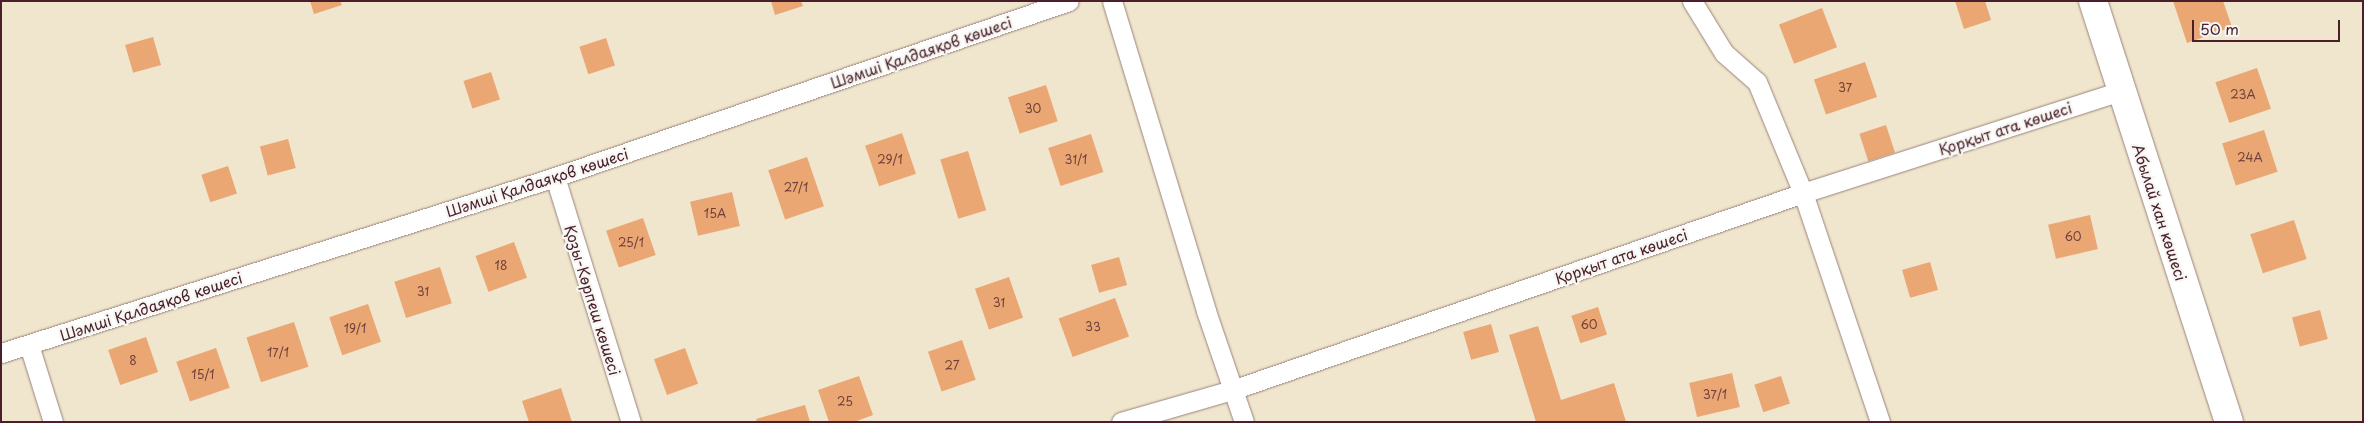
<!DOCTYPE html>
<meta charset="utf-8">
<style>
body{margin:0}
#map{position:relative;width:2364px;height:423px;overflow:hidden;background:#efe6cd;font-family:"Playpen Sans",sans-serif}
div>[style]{position:absolute}
.building>*{inset:0;background:#eaa673;transform-origin:0 0}
.roads{filter:drop-shadow(0 0 1px #9c827c) drop-shadow(0 0 1px #9c827c)}
.street>*{height:19px;margin:-9.5px;padding:0 9.5px;transform-origin:9.5px;border-radius:9.5px;background:#fff}
.secondary>*{height:28px;margin:-14px;padding:0 14px;transform-origin:14px;border-radius:14px;background:#fff}
span{translate:-50% -50%;white-space:nowrap;text-align:center;line-height:1.15;-webkit-text-stroke:4.5px #f6f6f2;paint-order:stroke}
.number-label{font-size:12px;color:#72413d}
.number-label span{-webkit-text-stroke-width:0}
.street-label{font-size:15px;color:#4a1f2b}
.frame{position:absolute;inset:0;border:2px solid #4a1f2b;pointer-events:none}
.scale{position:absolute;left:2192px;top:20px;width:148px;height:22px;box-sizing:border-box;border:2px solid #4a1f2b;border-top:0;padding-left:6px;font-size:15px;line-height:18px;white-space:nowrap;color:#4a1f2b;-webkit-text-stroke:4px #f6f6f2;paint-order:stroke}
</style>
<div id="map">
<div class="building">
<i style="clip-path:polygon(310px 1px,340px 1px,342px 5px,314px 14px)"></i>
<i style="clip-path:polygon(771px 1px,801px 1px,803px 6px,775px 15px)"></i>
<i style="clip-path:polygon(1955px 1px,1985px 1px,1991px 20px,1964px 29px)"></i>
<i style="clip-path:polygon(2173px 1px,2223px 1px,2232px 27px,2187px 43px)"></i>
<i style="left:1822px;top:8px;width:42px;height:46px;rotate:69deg"></i>
<i style="left:153px;top:37px;width:29px;height:29px;rotate:74deg"></i>
<i style="left:606px;top:38px;width:29px;height:28px;rotate:72deg"></i>
<i style="left:1865px;top:62px;width:37px;height:54px;rotate:71deg"></i>
<i style="left:2257px;top:68px;width:43px;height:44px;rotate:71deg"></i>
<i style="left:491px;top:72px;width:29px;height:29px;rotate:72deg"></i>
<i style="left:1046px;top:85px;width:38px;height:40px;rotate:72deg"></i>
<i style="left:1886px;top:125px;width:29px;height:28px;rotate:72deg"></i>
<i style="left:2264px;top:130px;width:44px;height:44px;rotate:72deg"></i>
<i style="left:902px;top:133px;width:43px;height:39px;rotate:71deg"></i>
<i style="left:1091px;top:134px;width:40px;height:45px;rotate:72deg"></i>
<i style="left:288px;top:139px;width:30px;height:29px;rotate:75deg"></i>
<i style="left:968px;top:151px;width:62px;height:29px;rotate:73deg"></i>
<i style="left:807px;top:157px;width:52px;height:41px;rotate:71deg"></i>
<i style="left:228px;top:166px;width:29px;height:28px;rotate:72deg"></i>
<i style="left:732px;top:192px;width:35px;height:43px;rotate:77deg"></i>
<i style="left:2090px;top:215px;width:35px;height:43px;rotate:77deg"></i>
<i style="left:643px;top:218px;width:39px;height:39px;rotate:71deg"></i>
<i style="left:2294px;top:220px;width:41px;height:46px;rotate:72deg"></i>
<i style="left:514px;top:242px;width:38px;height:41px;rotate:70deg"></i>
<i style="left:1119px;top:257px;width:29px;height:29px;rotate:74deg"></i>
<i style="left:1930px;top:262px;width:29px;height:29px;rotate:74deg"></i>
<i style="left:440px;top:267px;width:38px;height:48px;rotate:72deg"></i>
<i style="left:1009px;top:277px;width:43px;height:36px;rotate:71deg"></i>
<i style="left:1115px;top:298px;width:41px;height:60px;rotate:70deg"></i>
<i style="left:368px;top:304px;width:40px;height:41px;rotate:71deg"></i>
<i style="left:1598px;top:307px;width:29px;height:28px;rotate:72deg"></i>
<i style="left:2320px;top:310px;width:30px;height:29px;rotate:75deg"></i>
<i style="left:294px;top:322px;width:47px;height:50px;rotate:72deg"></i>
<i style="left:1491px;top:324px;width:29px;height:29px;rotate:74deg"></i>
<i style="clip-path:polygon(1538px 326px,1561px 400px,1614px 383px,1626px 422px,1536px 422px,1509px 335px)"></i>
<i style="left:146px;top:337px;width:37px;height:40px;rotate:71deg"></i>
<i style="left:962px;top:340px;width:42px;height:36px;rotate:71deg"></i>
<i style="left:216px;top:348px;width:42px;height:42px;rotate:71deg"></i>
<i style="left:685px;top:348px;width:38px;height:33px;rotate:70deg"></i>
<i style="left:1732px;top:373px;width:35px;height:44px;rotate:77deg"></i>
<i style="clip-path:polygon(859px 376px,873px 415px,854px 422px,829px 422px,818px 390px)"></i>
<i style="left:1781px;top:376px;width:29px;height:28px;rotate:72deg"></i>
<i style="clip-path:polygon(561px 388px,572px 422px,529px 422px,522px 401px)"></i>
<i style="clip-path:polygon(805px 405px,810px 422px,757px 422px,756px 419px)"></i>
</div>
<div class="roads">
<div class="street">
<i style="left:1112px;top:1px;width:324px;rotate:73.1deg"></i>
<i style="left:1206px;top:311px;width:117px;rotate:71.1deg"></i>
<i style="left:1692px;top:1px;width:61px;rotate:58.4deg"></i>
<i style="left:1724px;top:53px;width:44px;rotate:41.3deg"></i>
<i style="left:1757px;top:82px;width:120px;rotate:67.5deg"></i>
<i style="left:1803px;top:193px;width:242px;rotate:71.4deg"></i>
<i style="left:555px;top:177px;width:257px;rotate:72.8deg"></i>
<i style="left:29px;top:345px;width:81px;rotate:72.7deg"></i>
<i style="left:1px;top:353px;width:581px;rotate:-17.62deg"></i>
<i style="left:555px;top:177px;width:543px;rotate:-18.9deg"></i>
<i style="left:1121px;top:422px;width:116px;rotate:-16.1deg"></i>
<i style="left:1232px;top:390px;width:604px;rotate:-19.03deg"></i>
<i style="left:1803px;top:193px;width:334px;rotate:-17.8deg"></i>
</div>
<div class="secondary">
<i style="left:2093px;top:1px;width:442px;rotate:72.1deg"></i>
</div>
</div>
<div class="number-label">
<span style="left:1845px;top:88px">37</span>
<span style="left:2243px;top:95px">23А</span>
<span style="left:1033px;top:109px">30</span>
<span style="left:2250px;top:158px">24А</span>
<span style="left:890px;top:160px">29/1</span>
<span style="left:1076px;top:160px">31/1</span>
<span style="left:796px;top:188px">27/1</span>
<span style="left:715px;top:214px">15А</span>
<span style="left:2073px;top:237px">60</span>
<span style="left:631px;top:243px">25/1</span>
<span style="left:501px;top:266px">18</span>
<span style="left:423px;top:292px">31</span>
<span style="left:999px;top:303px">31</span>
<span style="left:1589px;top:325px">60</span>
<span style="left:1093px;top:327px">33</span>
<span style="left:355px;top:329px">19/1</span>
<span style="left:278px;top:353px">17/1</span>
<span style="left:133px;top:361px">8</span>
<span style="left:952px;top:366px">27</span>
<span style="left:203px;top:375px">15/1</span>
<span style="left:1715px;top:395px">37/1</span>
<span style="left:845px;top:402px">25</span>
</div>
<div class="street-label">
<span style="left:921px;top:52px;rotate:-19deg">Шәмші Қалдаяқов көшесі</span>
<span style="left:2005px;top:128px;rotate:-18deg">Қорқыт ата көшесі</span>
<span style="left:537px;top:182px;rotate:-18deg">Шәмші Қалдаяқов көшесі</span>
<span style="left:2160px;top:212px;rotate:72deg">Абылай хан көшесі</span>
<span style="left:1621px;top:256px;rotate:-19deg">Қорқыт ата көшесі</span>
<span style="left:593px;top:300px;rotate:73deg">Қозы-Көрпеш көшесі</span>
<span style="left:151px;top:306px;rotate:-18deg">Шәмші Қалдаяқов көшесі</span>
</div>
<div class="frame"></div>
<div class="scale">50 m</div>
</div>
